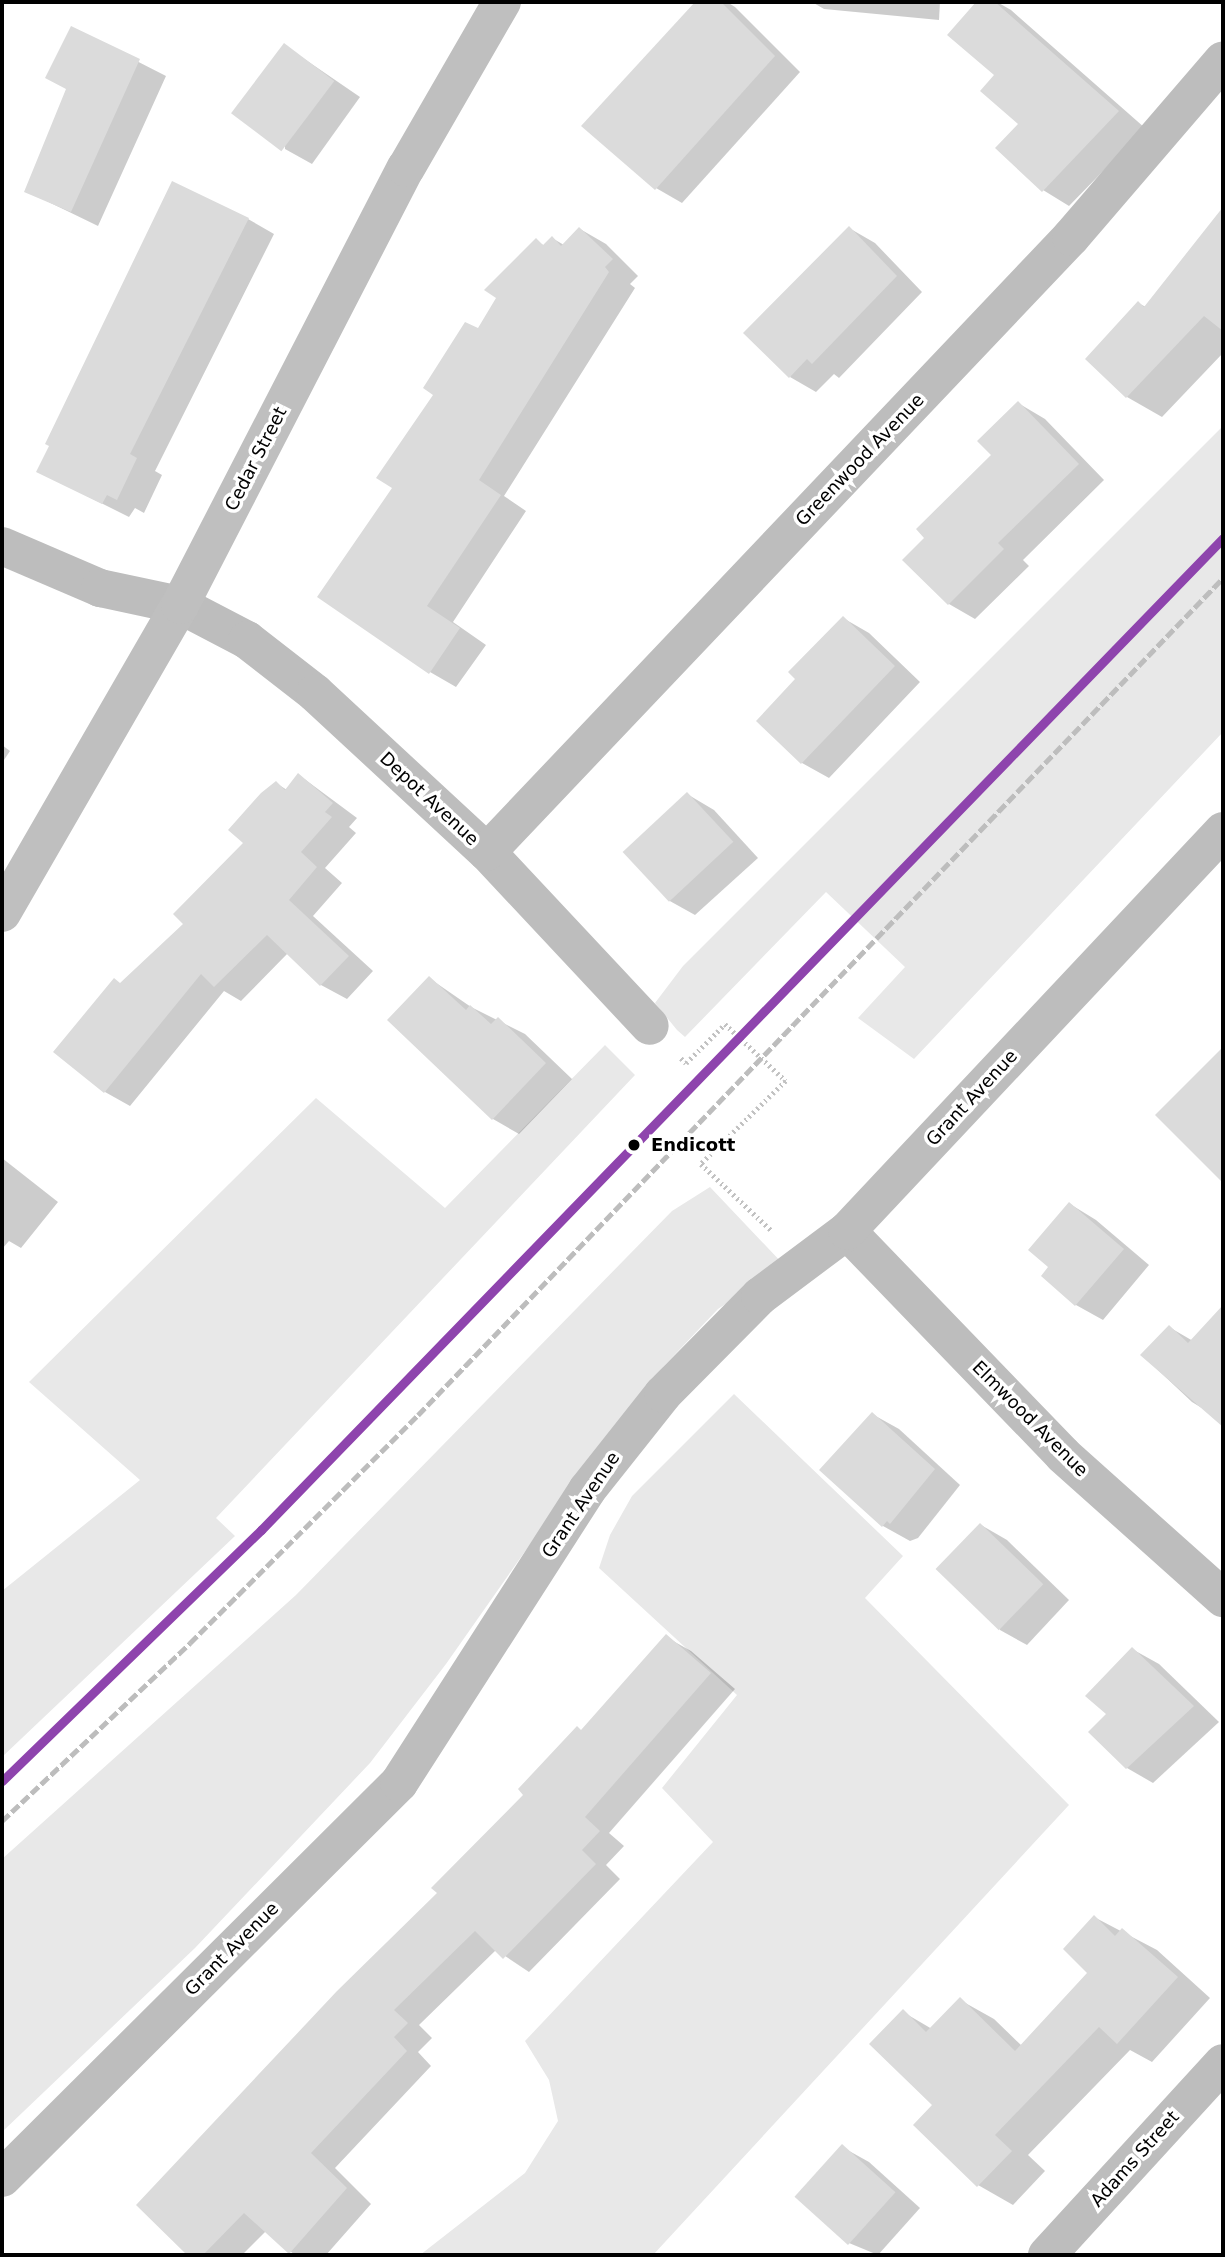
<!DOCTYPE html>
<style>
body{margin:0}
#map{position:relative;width:1225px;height:2257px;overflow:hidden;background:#fff;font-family:"DejaVu Sans",sans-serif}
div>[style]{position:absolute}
.green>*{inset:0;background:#e8e8e8}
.shadow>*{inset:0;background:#0003}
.building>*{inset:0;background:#dbdbdb;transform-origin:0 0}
.path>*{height:4.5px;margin-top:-2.25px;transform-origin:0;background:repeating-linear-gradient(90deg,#c2c2c2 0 2px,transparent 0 5.5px)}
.street>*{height:38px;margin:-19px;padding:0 19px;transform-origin:19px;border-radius:19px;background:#bdbdbd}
.secondary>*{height:38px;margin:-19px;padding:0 19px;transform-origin:19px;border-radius:19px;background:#bfbfbf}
.rail>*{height:5px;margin-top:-2.5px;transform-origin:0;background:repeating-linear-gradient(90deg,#bdbdbd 0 10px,transparent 0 13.5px)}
.rail-1>*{height:9px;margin:-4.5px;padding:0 4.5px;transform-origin:4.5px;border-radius:4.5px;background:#8e44ad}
.dots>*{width:19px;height:19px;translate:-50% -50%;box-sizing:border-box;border:4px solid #fff;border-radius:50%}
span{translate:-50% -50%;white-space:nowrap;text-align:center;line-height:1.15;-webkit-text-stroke:7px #fff;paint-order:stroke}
.street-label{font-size:18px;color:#000}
.stop-label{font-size:18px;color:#000;font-weight:700}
.left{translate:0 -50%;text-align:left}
.frame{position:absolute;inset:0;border:4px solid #000;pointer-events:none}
</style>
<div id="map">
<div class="green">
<i style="clip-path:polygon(1223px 426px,1223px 732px,914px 1059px,858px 1018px,905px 967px,826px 892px,685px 1037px,677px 1030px,655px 1003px,683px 966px)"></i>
<i style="clip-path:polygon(605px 1045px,635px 1075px,216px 1518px,235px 1536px,2px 1757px,2px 1591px,140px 1480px,29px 1382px,316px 1098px,445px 1208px)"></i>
<i style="clip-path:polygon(710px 1187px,784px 1265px,718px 1309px,664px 1366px,587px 1463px,446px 1664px,370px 1763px,195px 1948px,2px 2132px,2px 1859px,296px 1595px,672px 1211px)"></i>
<i style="clip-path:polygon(734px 1394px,903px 1556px,865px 1598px,1069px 1805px,653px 2255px,420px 2255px,525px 2173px,558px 2121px,549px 2080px,525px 2041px,713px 1842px,662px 1788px,737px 1695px,599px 1568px,610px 1535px,632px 1496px)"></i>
</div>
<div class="shadow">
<i style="clip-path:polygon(698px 2px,727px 2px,735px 7px,800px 72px,682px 203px,656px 188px,584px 126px)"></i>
<i style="clip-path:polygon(812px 2px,940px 2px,939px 20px,824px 9px)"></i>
<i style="clip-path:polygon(978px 2px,997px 2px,1011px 10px,1145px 128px,1069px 206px,1043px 190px,1021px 124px,996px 75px,950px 34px)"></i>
<i style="clip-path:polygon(72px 28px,166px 76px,98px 226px,26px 191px,67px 90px)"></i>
<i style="clip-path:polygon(284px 45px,360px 97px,312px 164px,285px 149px)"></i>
<i style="clip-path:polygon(1223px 209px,1223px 353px,1162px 417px,1127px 397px,1138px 303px,1146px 307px)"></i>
<i style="clip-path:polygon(248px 219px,274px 234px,155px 471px,162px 475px,144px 513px,135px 508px,129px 517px,39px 472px)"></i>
<i style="clip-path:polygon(849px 228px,875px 243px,922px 292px,839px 378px,834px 374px,816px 392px,790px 377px)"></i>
<i style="clip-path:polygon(580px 229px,606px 244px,638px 276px,630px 284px,635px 288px,504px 496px,526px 511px,453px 622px,486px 645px,456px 687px,430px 672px,394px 488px,479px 330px,536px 241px,545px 246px,552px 238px,564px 245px)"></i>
<i style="clip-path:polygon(1018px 403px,1045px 419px,1104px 480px,1023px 560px,1029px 566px,975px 619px,949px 604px,926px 538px,993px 455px)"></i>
<i style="clip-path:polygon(843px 618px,869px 633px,920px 682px,829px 778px,802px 763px,758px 721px,798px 679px)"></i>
<i style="clip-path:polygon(2px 745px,10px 751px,2px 763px)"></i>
<i style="clip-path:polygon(299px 775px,357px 818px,349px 827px,356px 833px,325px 868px,342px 883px,313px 916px,373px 971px,347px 999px,321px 985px,288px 953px,241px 1001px,224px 991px,130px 1106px,105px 1092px,122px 984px,185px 924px,246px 843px,276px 783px,287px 790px)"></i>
<i style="clip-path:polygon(687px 794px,714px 810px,758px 858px,695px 915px,668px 900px)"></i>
<i style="clip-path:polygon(429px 978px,471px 1007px,525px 1034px,572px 1079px,519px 1134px,493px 1119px)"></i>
<i style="clip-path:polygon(1223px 1049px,1223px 1178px,1158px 1115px)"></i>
<i style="clip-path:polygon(2px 1158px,58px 1202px,21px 1248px,9px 1241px,2px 1249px)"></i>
<i style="clip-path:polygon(1070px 1204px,1096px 1220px,1149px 1265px,1103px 1320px,1076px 1305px,1043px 1276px,1050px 1267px)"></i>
<i style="clip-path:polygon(1169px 1327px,1193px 1341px,1203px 1329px,1223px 1341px,1223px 1421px,1192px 1402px,1142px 1355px)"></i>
<i style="clip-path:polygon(872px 1414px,899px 1429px,960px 1485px,918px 1538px,910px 1541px,883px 1526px,822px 1470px)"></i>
<i style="clip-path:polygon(981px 1525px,1007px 1540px,1069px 1600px,1027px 1645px,1000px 1630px)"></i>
<i style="clip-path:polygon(666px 1637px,691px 1651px,735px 1689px,609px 1833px,624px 1846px,606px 1865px,620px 1879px,529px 1972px,496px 1950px,419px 2025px,432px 2038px,418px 2052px,431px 2066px,335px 2168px,371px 2204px,326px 2255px,295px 2255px,266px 2231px,242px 2255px,190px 2255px,138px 2205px,439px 1893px)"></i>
<i style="clip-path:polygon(1132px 1649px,1159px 1664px,1219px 1722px,1153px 1783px,1127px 1768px,1109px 1714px)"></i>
<i style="clip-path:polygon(1094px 1917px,1157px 1950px,1210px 1998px,1152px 2062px,1130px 2050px,1028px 2155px,1045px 2171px,1013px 2205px,978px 2185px,935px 2105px,903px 2012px,932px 2029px,960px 2000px,994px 2019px,1022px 2046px,1090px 1973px)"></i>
<i style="clip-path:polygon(842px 2147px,869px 2162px,920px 2208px,878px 2255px,849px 2243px)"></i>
</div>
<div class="building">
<i style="clip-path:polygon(695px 2px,721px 2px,775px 56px,655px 190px,581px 126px)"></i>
<i style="clip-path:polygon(976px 2px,995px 2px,1119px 111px,1042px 192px,995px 148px,1018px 124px,980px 91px,994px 75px,947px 35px)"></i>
<i style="clip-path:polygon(71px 26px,140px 59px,71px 212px,24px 192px,66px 89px,45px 78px)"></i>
<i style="left:284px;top:43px;width:63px;height:88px;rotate:37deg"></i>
<i style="clip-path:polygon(172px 181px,249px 218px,130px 454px,137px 458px,117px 500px,107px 495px,102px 504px,36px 472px,49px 446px,45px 444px)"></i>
<i style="clip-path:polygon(1223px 207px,1223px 331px,1204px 316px,1126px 398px,1085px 359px,1138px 301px,1144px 307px)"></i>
<i style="clip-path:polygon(849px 226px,897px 276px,812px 364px,807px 359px,789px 378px,743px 333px)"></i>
<i style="clip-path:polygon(579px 227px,613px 259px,605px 267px,609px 272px,479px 480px,501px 495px,427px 606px,460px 628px,429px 674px,317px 597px,392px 488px,376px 478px,433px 395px,423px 388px,465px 322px,478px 328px,496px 298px,484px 290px,536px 238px,543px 245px,552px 236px,561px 246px)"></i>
<i style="clip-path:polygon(1018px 401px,1079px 464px,998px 543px,1004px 549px,948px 605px,902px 560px,924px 538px,916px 529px,991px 455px,977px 441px)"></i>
<i style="clip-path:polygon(843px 616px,895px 666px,801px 764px,756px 721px,795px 679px,788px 672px)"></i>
<i style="clip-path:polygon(298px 773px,333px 803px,325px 812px,332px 817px,301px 852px,317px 867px,289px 900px,349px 956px,320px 986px,267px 935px,214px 987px,201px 974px,104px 1093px,53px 1052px,114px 978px,120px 983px,183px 924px,173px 914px,243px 843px,228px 830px,261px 793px,276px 781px,285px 790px)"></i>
<i style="left:687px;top:792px;width:68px;height:88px;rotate:47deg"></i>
<i style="clip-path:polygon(429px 976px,466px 1010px,470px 1005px,491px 1024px,498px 1017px,546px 1063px,492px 1120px,387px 1020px)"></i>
<i style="clip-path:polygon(1223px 1047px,1223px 1183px,1155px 1115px)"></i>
<i style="clip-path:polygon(1069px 1202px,1124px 1249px,1075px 1306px,1041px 1276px,1048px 1267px,1028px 1250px)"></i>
<i style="clip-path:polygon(1223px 1305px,1223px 1427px,1140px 1355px,1169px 1325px,1188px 1343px)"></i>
<i style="clip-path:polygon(872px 1412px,935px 1469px,890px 1524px,887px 1521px,882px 1527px,819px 1470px)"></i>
<i style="left:980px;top:1523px;width:88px;height:64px;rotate:44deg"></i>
<i style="clip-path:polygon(666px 1634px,711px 1673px,585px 1817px,600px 1831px,582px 1850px,596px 1864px,503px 1959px,475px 1931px,394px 2010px,408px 2023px,394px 2037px,407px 2051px,311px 2153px,347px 2188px,289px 2254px,244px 2213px,203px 2255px,187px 2255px,136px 2205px,337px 1991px,437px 1893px,431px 1888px,523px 1795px,518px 1789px,577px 1726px,581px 1730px)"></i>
<i style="clip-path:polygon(1132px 1647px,1194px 1706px,1126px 1769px,1088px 1732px,1106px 1714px,1085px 1696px)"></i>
<i style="clip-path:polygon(1094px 1915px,1115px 1936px,1122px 1928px,1178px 1977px,1117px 2044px,1099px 2027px,995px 2135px,1012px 2151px,977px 2187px,913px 2125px,932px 2105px,869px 2044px,903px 2009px,926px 2032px,960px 1997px,1015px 2051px,1087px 1973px,1063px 1949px)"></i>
<i style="left:842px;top:2144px;width:72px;height:71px;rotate:42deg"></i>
</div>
<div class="path">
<i style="left:681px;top:1058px;width:7px;rotate:45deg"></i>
<i style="left:686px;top:1063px;width:55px;rotate:-45deg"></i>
<i style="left:725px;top:1024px;width:83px;rotate:43.1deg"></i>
<i style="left:786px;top:1081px;width:119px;rotate:135.7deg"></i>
<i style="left:701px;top:1164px;width:96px;rotate:43.3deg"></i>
</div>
<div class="street">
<i style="left:2px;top:546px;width:107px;rotate:23.2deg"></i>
<i style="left:100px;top:588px;width:82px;rotate:12deg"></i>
<i style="left:180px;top:605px;width:76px;rotate:27.6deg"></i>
<i style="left:247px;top:640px;width:86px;rotate:37.9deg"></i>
<i style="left:315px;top:693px;width:234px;rotate:42.8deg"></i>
<i style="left:487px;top:852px;width:238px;rotate:46.9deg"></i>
<i style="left:487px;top:852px;width:848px;rotate:-46.48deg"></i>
<i style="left:1071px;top:237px;width:233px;rotate:-49.3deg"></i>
<i style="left:847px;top:1231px;width:311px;rotate:46deg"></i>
<i style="left:1063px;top:1455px;width:215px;rotate:41.8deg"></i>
<i style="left:2px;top:2178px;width:560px;rotate:-44.86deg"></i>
<i style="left:399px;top:1783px;width:348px;rotate:-57.3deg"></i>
<i style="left:587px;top:1490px;width:122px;rotate:-51.6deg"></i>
<i style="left:663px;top:1394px;width:138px;rotate:-45.3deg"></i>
<i style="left:760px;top:1296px;width:109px;rotate:-36.8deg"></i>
<i style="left:847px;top:1231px;width:549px;rotate:-46.77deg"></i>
<i style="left:1047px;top:2255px;width:260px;rotate:-47.5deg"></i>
</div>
<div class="secondary">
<i style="left:2px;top:913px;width:356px;rotate:-60deg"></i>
<i style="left:180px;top:605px;width:492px;rotate:-62.7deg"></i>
<i style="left:406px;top:168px;width:192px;rotate:-60deg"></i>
</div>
<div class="rail">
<i style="left:2px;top:1821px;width:259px;rotate:-43.4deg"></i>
<i style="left:190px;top:1643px;width:322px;rotate:-45deg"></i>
<i style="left:418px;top:1415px;width:1161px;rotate:-46.12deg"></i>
</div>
<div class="rail-1">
<i style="left:2px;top:1781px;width:361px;rotate:-44.1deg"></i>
<i style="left:261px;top:1530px;width:1382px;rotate:-45.88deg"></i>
</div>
<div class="dots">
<i style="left:634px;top:1145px;background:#000"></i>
</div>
<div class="street-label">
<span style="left:256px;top:459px;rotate:-63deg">Cedar Street</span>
<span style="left:860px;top:460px;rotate:-46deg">Greenwood Avenue</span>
<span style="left:429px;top:799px;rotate:43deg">Depot Avenue</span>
<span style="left:972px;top:1098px;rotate:-47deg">Grant Avenue</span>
<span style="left:1030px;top:1419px;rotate:45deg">Elmwood Avenue</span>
<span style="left:581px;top:1505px;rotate:-56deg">Grant Avenue</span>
<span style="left:232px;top:1949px;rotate:-45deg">Grant Avenue</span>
<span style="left:1135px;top:2159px;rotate:-48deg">Adams Street</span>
</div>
<div class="stop-label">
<span class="left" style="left:651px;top:1145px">Endicott</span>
</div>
<div class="frame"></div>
</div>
